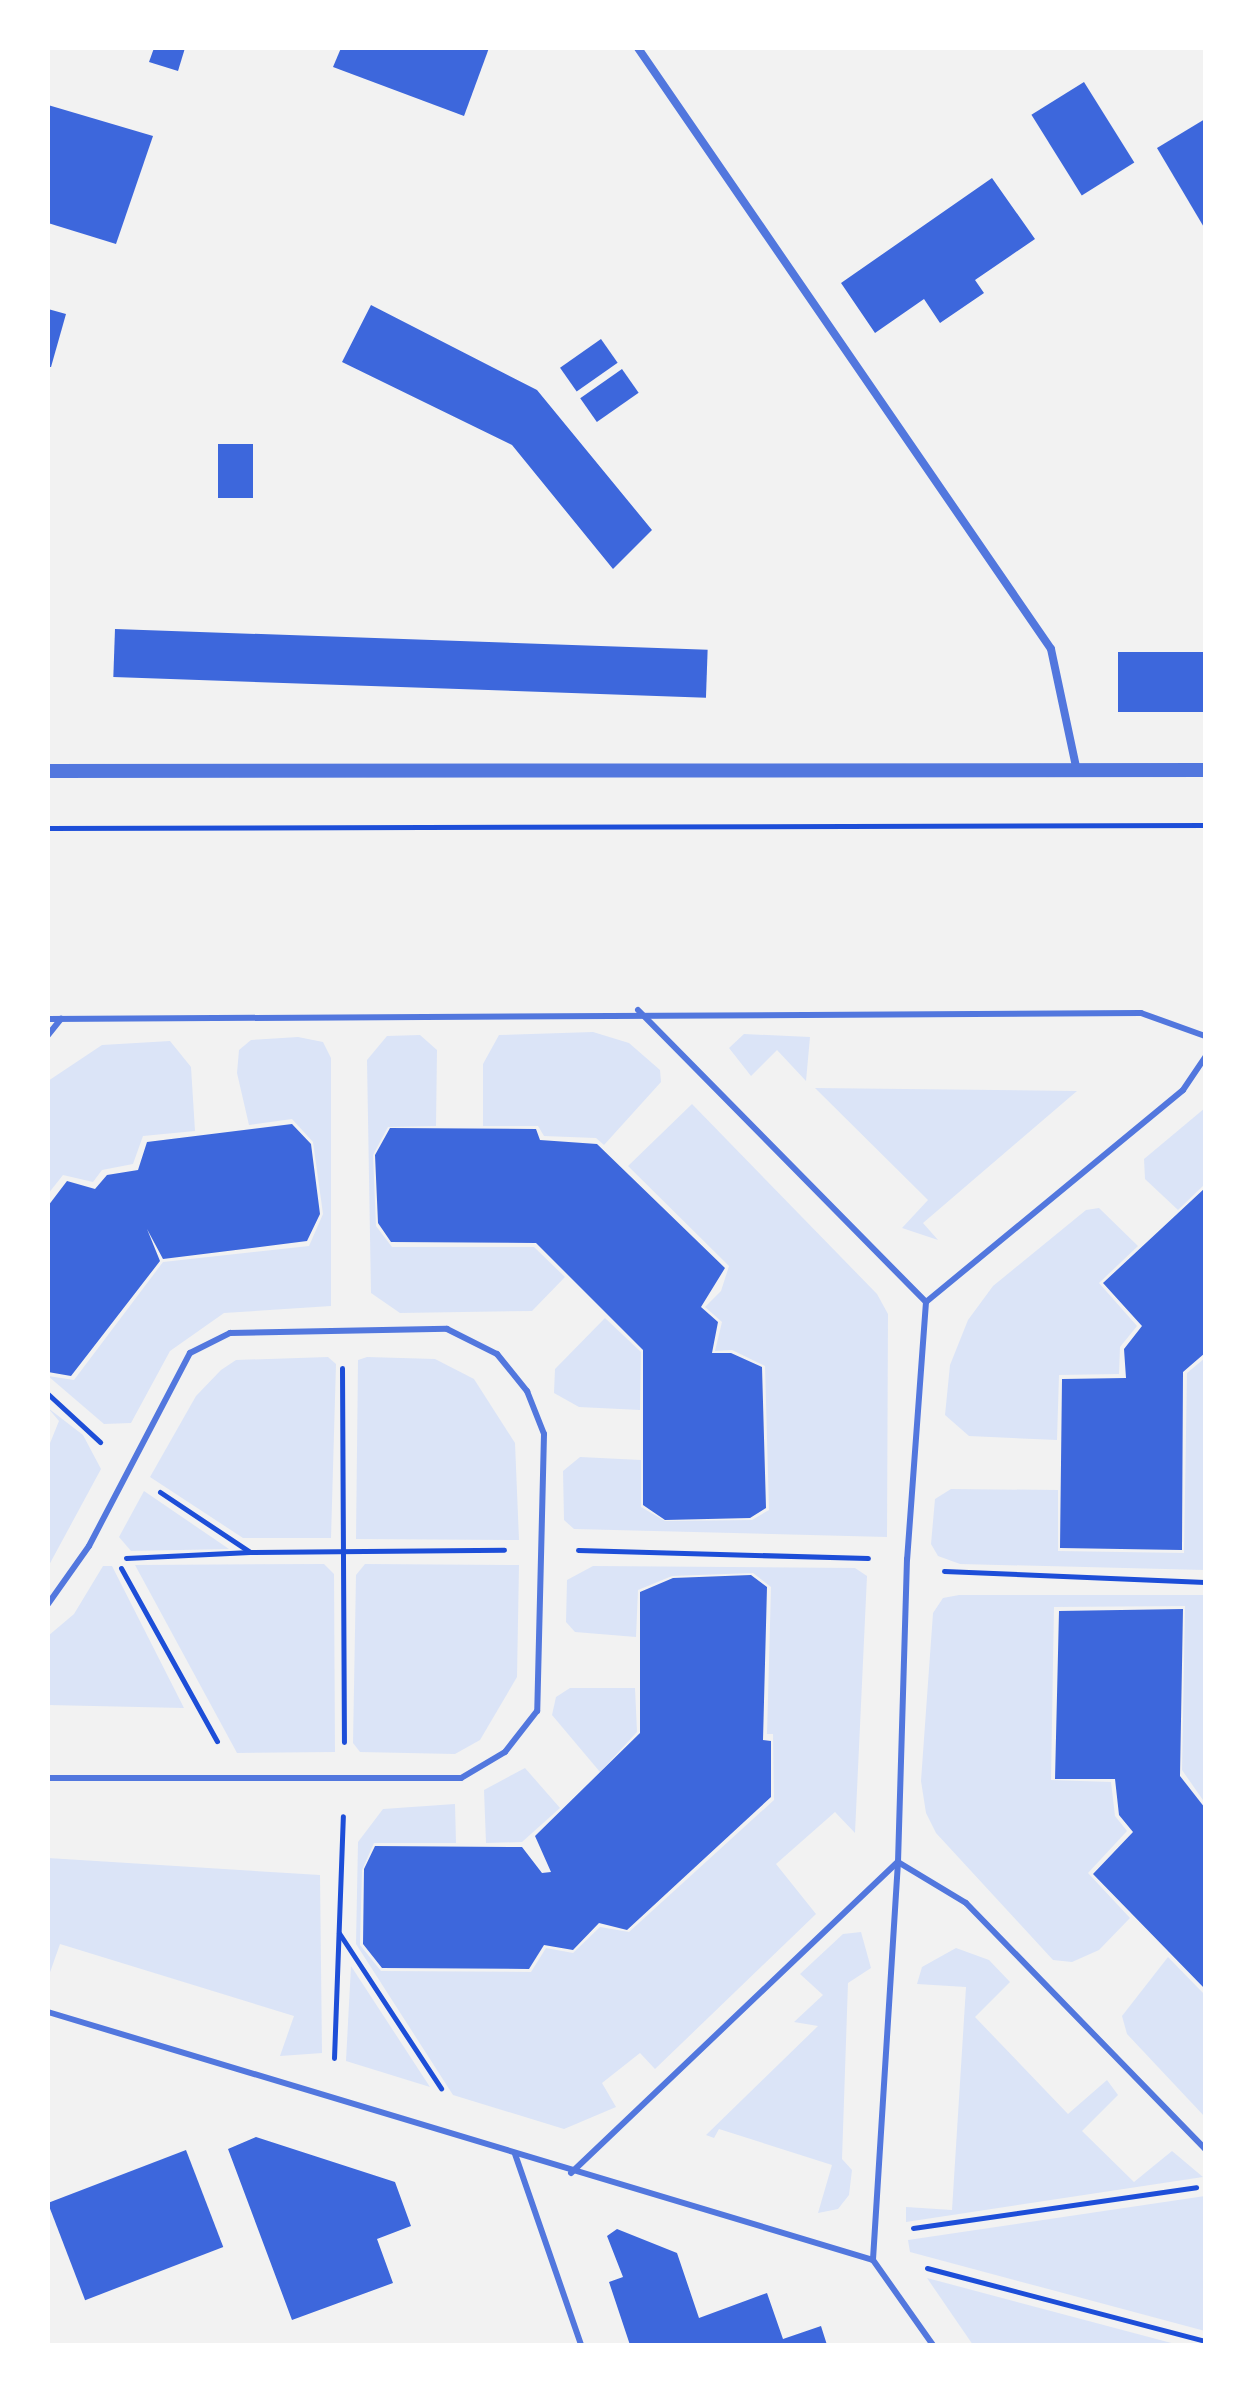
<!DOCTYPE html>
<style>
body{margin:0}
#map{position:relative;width:1253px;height:2393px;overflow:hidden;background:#f2f2f2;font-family:Mulish,sans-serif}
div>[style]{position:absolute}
.green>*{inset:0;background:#dbe4f7}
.building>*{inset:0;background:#3d67dc;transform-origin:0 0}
.path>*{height:5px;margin:-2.5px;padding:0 2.5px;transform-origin:2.5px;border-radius:2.5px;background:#1d4ed8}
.service>*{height:6px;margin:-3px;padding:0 3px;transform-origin:3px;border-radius:3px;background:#5277de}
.minor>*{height:8px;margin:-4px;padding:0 4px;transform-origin:4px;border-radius:4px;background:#5277de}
.tertiary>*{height:14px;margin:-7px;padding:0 7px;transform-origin:7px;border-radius:7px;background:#5277de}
span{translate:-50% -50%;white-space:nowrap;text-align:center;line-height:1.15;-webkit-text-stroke:6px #fff;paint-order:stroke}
.frame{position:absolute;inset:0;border:50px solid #fff;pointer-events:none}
</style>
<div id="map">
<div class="green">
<i style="clip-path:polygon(593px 1032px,629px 1043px,660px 1070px,661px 1082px,604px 1145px,596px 1138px,544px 1136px,538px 1126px,483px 1126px,483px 1064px,499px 1035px)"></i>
<i style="clip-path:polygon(744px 1034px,810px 1037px,806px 1081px,777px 1050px,751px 1076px,729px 1048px)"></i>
<i style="clip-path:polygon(420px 1035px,437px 1050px,436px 1126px,388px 1127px,373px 1155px,376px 1226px,392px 1247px,534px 1247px,565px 1277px,532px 1311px,400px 1313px,371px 1293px,367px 1060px,387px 1036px)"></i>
<i style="clip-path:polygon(298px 1037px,323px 1042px,331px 1058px,331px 1306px,224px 1313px,170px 1351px,131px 1423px,104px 1424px,48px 1376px,74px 1380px,163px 1262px,309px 1246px,323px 1214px,313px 1142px,292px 1119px,249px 1125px,237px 1073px,239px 1050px,251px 1040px)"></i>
<i style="clip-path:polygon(170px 1041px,191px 1067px,195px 1131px,143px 1136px,133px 1164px,102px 1170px,93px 1182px,63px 1175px,48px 1194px,48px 1081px,102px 1045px)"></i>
<i style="clip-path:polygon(815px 1088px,1077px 1091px,923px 1223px,938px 1240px,902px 1228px,928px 1200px)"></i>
<i style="clip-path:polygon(692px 1104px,877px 1294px,888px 1314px,887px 1537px,574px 1529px,564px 1520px,563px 1471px,580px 1457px,641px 1460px,641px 1507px,665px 1521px,752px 1520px,769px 1510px,765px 1366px,732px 1350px,715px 1351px,722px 1322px,705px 1307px,721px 1291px,729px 1266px,628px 1166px)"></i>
<i style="clip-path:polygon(1205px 1108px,1205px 1184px,1178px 1210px,1145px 1179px,1144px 1159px)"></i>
<i style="clip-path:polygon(1099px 1208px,1138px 1246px,1099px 1283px,1137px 1326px,1120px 1347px,1119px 1374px,1059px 1375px,1057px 1440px,969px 1436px,945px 1415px,950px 1365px,968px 1320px,993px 1286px,1086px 1210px)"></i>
<i style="clip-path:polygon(605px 1318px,641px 1352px,640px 1410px,579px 1407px,554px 1393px,555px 1369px)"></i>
<i style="clip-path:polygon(328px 1357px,336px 1364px,331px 1538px,243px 1538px,150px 1477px,196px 1396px,221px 1370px,236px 1360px)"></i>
<i style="clip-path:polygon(367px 1357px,435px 1359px,474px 1379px,515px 1443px,519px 1540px,356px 1539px,358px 1360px)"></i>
<i style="clip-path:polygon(1205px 1358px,1205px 1570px,960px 1564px,938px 1556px,931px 1544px,935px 1499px,951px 1489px,1058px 1490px,1058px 1551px,1184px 1553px,1187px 1373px)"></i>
<i style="clip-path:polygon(48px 1408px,83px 1435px,101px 1469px,48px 1567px,48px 1448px,59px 1421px)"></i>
<i style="clip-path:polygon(144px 1491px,229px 1549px,131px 1551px,119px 1537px)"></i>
<i style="clip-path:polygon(324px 1564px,334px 1574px,335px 1752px,237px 1753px,135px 1565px)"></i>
<i style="clip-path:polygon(365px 1564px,519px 1565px,517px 1677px,480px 1740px,455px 1754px,360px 1752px,353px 1743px,356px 1575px)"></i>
<i style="clip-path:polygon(103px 1566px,112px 1566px,184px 1708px,48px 1705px,48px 1636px,74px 1614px)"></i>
<i style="clip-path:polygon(593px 1566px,855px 1568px,867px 1576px,855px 1833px,835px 1812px,776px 1864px,816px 1914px,655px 2069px,640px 2053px,602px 2083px,616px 2107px,564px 2129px,453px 2095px,356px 1944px,358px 1842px,383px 1809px,455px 1804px,456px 1843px,374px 1843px,362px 1870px,360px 1945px,381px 1971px,531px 1972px,546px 1948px,573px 1953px,600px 1927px,629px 1932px,774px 1800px,773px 1734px,767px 1734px,771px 1587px,753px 1573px,672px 1576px,638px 1590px,636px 1637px,575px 1632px,566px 1622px,567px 1580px)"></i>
<i style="clip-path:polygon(959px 1595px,1205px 1595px,1205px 1803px,1182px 1770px,1185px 1606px,1054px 1607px,1051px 1780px,1111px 1782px,1115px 1816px,1127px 1831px,1088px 1873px,1130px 1918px,1099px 1950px,1072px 1962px,1053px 1960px,936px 1833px,926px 1813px,921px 1781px,933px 1613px,943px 1598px)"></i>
<i style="clip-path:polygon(570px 1688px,635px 1688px,637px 1732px,600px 1772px,552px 1715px,556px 1697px)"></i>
<i style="clip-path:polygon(525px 1768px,560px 1808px,522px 1842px,486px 1843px,484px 1790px)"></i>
<i style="clip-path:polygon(48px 1858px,320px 1875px,322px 2053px,280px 2056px,294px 2016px,60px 1944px,48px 1978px)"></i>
<i style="clip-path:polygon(861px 1932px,871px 1968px,848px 1983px,842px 2159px,852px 2170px,849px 2195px,838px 2209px,818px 2213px,832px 2165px,719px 2129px,714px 2138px,706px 2135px,818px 2026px,794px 2022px,823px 1995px,800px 1974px,843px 1934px)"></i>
<i style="clip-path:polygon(956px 1948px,989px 1960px,1010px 1982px,975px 2017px,1068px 2114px,1107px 2080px,1118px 2095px,1082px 2131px,1134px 2182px,1172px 2151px,1203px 2177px,906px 2222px,906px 2207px,952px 2210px,966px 1987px,917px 1984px,922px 1967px)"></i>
<i style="clip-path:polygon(1168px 1957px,1205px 1995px,1205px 2117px,1127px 2034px,1122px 2016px)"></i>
<i style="clip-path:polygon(351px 1966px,430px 2087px,346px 2061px)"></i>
<i style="clip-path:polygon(1205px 2196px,1205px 2331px,910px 2252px,908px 2240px)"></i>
<i style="clip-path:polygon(927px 2278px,1179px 2345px,973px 2345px)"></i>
</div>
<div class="building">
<i style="clip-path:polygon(154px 48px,185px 48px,178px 71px,149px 62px)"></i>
<i style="clip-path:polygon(341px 48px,489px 48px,464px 116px,333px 67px)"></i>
<i style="left:1084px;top:82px;width:95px;height:62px;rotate:58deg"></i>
<i style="clip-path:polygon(48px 105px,153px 136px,116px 244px,48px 223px)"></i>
<i style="clip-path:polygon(1205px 119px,1205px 229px,1157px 148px)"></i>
<i style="clip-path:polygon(992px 178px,1035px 239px,975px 280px,984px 293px,940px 323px,924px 299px,875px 333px,841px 283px)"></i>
<i style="clip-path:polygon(371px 305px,537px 390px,652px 530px,613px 569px,512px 445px,342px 362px)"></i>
<i style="clip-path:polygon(48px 309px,66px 314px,51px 367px,48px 367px)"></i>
<i style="left:601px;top:339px;width:29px;height:50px;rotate:55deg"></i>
<i style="left:622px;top:369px;width:29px;height:51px;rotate:55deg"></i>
<i style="left:218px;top:444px;width:35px;height:54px"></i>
<i style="left:115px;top:629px;width:593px;height:48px;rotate:2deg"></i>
<i style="left:1118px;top:652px;width:87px;height:60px"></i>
<i style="clip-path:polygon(292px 1124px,311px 1144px,320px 1214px,307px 1241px,163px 1259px,147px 1229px,160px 1261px,71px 1376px,48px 1372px,48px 1206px,67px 1181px,95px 1189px,107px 1175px,138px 1170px,147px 1142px)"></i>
<i style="clip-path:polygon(390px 1128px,536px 1129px,540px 1140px,597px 1144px,725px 1268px,701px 1307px,718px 1322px,712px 1353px,731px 1353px,762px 1367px,766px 1508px,750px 1518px,665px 1520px,643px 1505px,643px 1350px,536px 1243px,391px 1242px,378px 1223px,375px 1155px)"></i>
<i style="clip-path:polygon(1205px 1188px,1205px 1353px,1183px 1372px,1182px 1550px,1060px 1548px,1062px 1379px,1126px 1378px,1124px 1349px,1142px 1326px,1103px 1283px)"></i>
<i style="clip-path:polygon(751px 1575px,767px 1587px,763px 1740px,771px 1741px,771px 1797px,627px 1930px,599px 1923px,573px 1950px,544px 1945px,529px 1969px,382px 1968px,363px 1944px,364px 1869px,375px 1846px,522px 1847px,542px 1873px,551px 1872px,535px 1836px,640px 1733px,640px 1592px,673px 1578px)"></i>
<i style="clip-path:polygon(1183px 1609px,1180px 1776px,1205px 1808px,1205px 1989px,1093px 1874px,1133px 1832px,1119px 1815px,1115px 1779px,1055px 1779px,1059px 1611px)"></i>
<i style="clip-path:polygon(256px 2137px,395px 2182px,411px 2226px,377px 2239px,393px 2283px,292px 2320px,228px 2149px)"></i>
<i style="left:186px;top:2150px;width:104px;height:148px;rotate:69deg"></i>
<i style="clip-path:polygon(617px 2229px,677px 2253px,699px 2318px,767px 2293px,783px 2339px,821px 2326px,827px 2345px,630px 2345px,609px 2282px,623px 2277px,607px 2236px)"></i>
</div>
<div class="path">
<i style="left:48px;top:828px;width:1157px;rotate:-0.15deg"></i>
<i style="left:342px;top:1368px;width:374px;rotate:89.7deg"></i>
<i style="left:48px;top:1394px;width:71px;rotate:42.7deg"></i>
<i style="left:160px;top:1492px;width:108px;rotate:33.7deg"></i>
<i style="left:250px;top:1552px;width:254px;rotate:-0.5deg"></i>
<i style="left:578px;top:1550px;width:290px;rotate:1.6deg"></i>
<i style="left:126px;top:1558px;width:124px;rotate:-2.8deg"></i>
<i style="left:121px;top:1568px;width:198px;rotate:61deg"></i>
<i style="left:944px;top:1571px;width:261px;rotate:2.4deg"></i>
<i style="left:339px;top:1933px;width:186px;rotate:56.7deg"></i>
<i style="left:334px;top:2058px;width:242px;rotate:-87.9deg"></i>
<i style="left:913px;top:2228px;width:286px;rotate:-8.2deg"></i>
<i style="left:927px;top:2268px;width:287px;rotate:14.7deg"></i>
</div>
<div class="service">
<i style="left:638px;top:1010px;width:410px;rotate:45.4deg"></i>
<i style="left:926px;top:1302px;width:258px;rotate:94.2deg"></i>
<i style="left:907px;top:1559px;width:303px;rotate:91.7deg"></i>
<i style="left:898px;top:1862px;width:399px;rotate:93.6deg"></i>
<i style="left:48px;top:1019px;width:1093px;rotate:-0.31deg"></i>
<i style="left:1141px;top:1013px;width:68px;rotate:19.8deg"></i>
<i style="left:48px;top:1035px;width:21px;rotate:-51deg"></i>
<i style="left:926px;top:1302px;width:333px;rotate:-39.5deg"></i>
<i style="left:1183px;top:1090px;width:40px;rotate:-56deg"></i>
<i style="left:48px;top:1604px;width:71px;rotate:-54.7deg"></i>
<i style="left:89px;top:1546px;width:218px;rotate:-62.4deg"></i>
<i style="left:190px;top:1353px;width:45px;rotate:-26.6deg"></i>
<i style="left:230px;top:1333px;width:217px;rotate:-1.1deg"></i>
<i style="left:447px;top:1329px;width:56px;rotate:26.6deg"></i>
<i style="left:497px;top:1354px;width:48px;rotate:51deg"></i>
<i style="left:527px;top:1391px;width:46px;rotate:68.4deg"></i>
<i style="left:544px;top:1434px;width:277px;rotate:91.4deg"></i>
<i style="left:537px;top:1711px;width:52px;rotate:128deg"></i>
<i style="left:505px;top:1752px;width:51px;rotate:149.4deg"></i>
<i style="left:461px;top:1778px;width:413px;rotate:180deg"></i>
<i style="left:48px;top:2012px;width:861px;rotate:16.73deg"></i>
<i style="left:873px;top:2260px;width:104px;rotate:54.8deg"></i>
<i style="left:515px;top:2154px;width:202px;rotate:70.9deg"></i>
<i style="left:571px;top:2173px;width:451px;rotate:-43.6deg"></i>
<i style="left:898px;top:1862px;width:79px;rotate:31.1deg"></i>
<i style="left:966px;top:1903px;width:343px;rotate:45.8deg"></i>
</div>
<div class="minor">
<i style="left:638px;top:48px;width:729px;rotate:55.5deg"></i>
<i style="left:1051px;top:649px;width:125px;rotate:78deg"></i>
</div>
<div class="tertiary">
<i style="left:48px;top:771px;width:1157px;rotate:-0.05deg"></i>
</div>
<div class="frame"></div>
</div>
